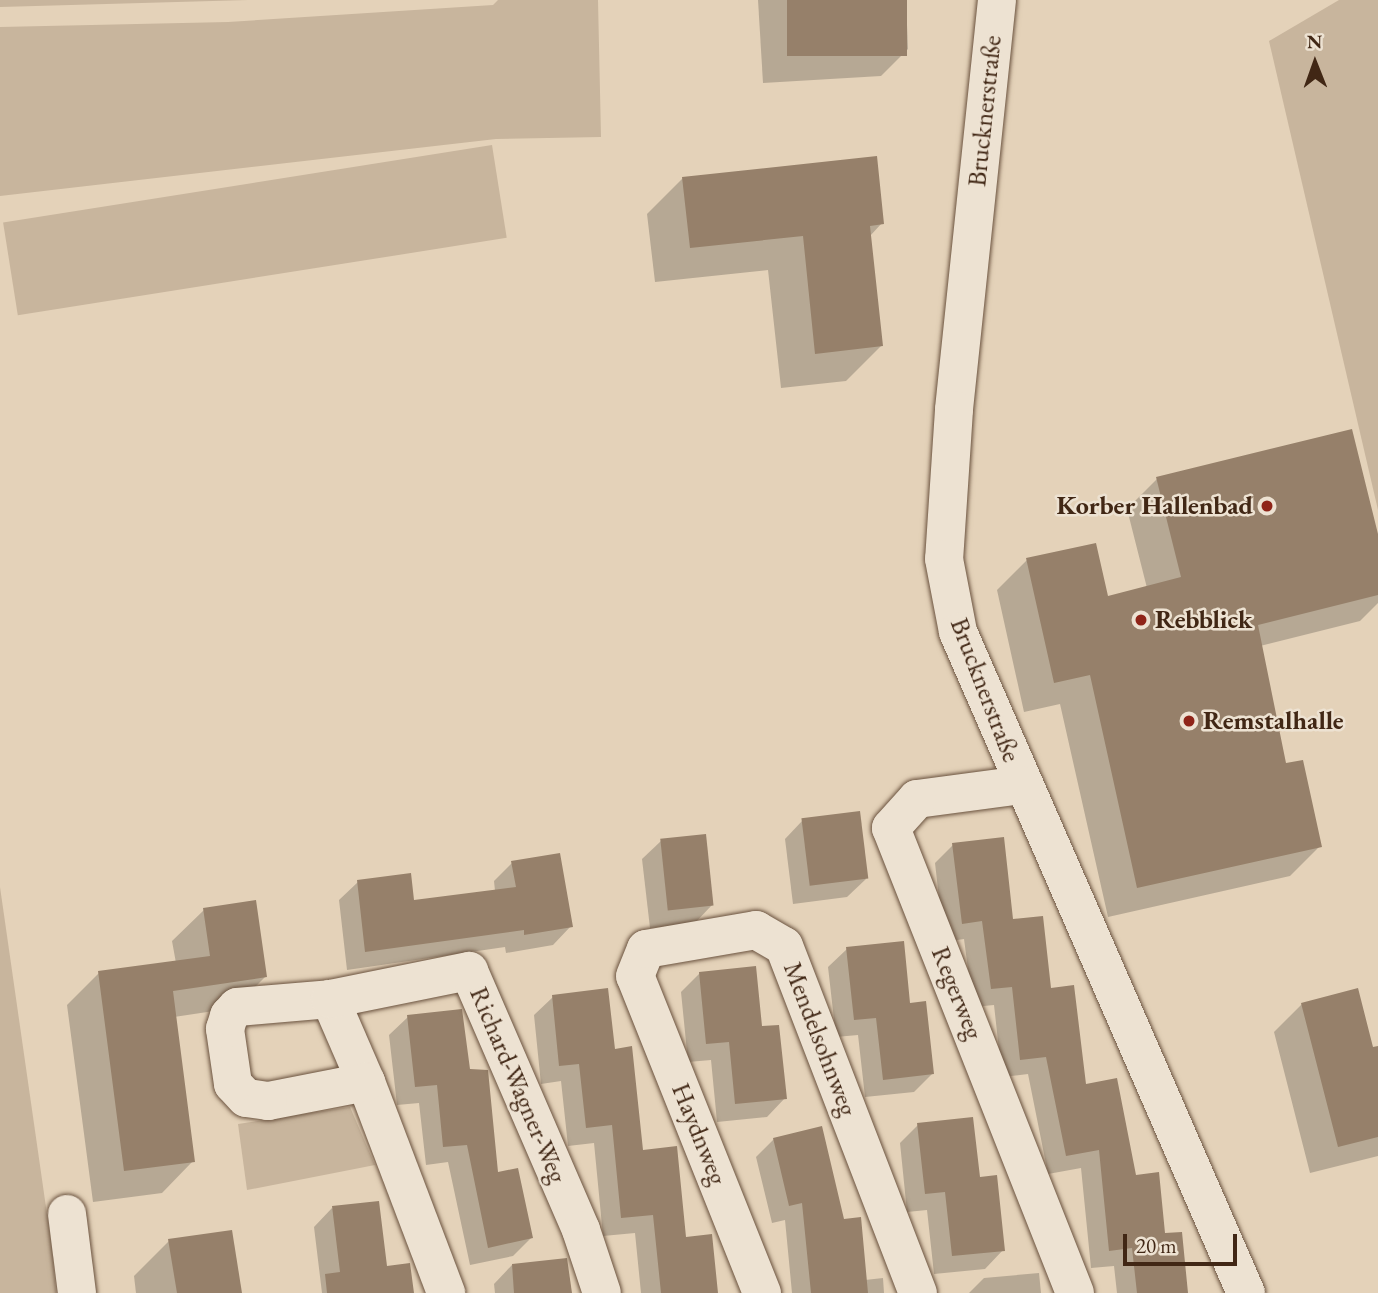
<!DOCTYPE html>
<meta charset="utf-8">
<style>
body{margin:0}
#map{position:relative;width:1378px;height:1293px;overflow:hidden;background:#e4d2b9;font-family:"EB Garamond",serif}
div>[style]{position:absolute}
.green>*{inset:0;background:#c8b59d;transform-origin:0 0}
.shadow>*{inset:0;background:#0003}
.building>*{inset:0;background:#96806a;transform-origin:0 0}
.roads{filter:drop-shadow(0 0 2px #6a523e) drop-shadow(0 0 2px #6a523e)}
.minor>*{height:38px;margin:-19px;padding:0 19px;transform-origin:19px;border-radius:19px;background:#ede2d2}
.dots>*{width:19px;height:19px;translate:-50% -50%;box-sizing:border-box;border:4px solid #ede2d2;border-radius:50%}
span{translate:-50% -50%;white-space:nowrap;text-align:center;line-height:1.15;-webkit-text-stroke:5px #ede2d2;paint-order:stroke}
.street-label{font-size:26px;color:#412715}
.poi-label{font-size:26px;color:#412715;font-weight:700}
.right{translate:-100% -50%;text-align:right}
.left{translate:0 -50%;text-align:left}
.north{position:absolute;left:1280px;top:28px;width:70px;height:70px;-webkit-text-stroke:5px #ede2d2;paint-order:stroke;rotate:359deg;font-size:19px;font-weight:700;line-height:28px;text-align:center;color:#412715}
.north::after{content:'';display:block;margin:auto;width:24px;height:32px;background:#412715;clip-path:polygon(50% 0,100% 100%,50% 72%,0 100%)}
.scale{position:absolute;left:1123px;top:1234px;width:114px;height:32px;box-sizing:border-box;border:4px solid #412715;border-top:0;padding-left:9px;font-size:21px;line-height:24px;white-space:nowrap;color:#412715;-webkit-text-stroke:5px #ede2d2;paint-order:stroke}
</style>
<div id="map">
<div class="green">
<i style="clip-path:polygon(0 0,248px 0,0 7px)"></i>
<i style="clip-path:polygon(498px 0,598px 0,601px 137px,496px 139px,0 196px,0 27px,228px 22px,493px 5px)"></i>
<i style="clip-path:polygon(1339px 0,1378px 0,1378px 510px,1269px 41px)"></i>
<i style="left:492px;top:145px;width:94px;height:495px;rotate:81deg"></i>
<i style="clip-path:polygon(0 887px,52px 1249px,56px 1293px,0 1293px)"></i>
<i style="clip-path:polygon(350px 1107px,375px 1165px,247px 1190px,238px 1124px)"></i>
</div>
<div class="shadow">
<i style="clip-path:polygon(758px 0,906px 0,908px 49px,881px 76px,763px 83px)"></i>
<i style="clip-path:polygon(683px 178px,882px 223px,870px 236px,882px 345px,846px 381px,781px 388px,768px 270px,655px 282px,647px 214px)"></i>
<i style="clip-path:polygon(1157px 479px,1378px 541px,1378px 603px,1360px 621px,1260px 646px,1285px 765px,1320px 846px,1290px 876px,1108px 917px,1060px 704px,1024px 712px,997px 590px,1027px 560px,1107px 598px,1147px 588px,1127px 509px)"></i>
<i style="clip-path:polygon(803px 820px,866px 879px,847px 897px,793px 904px,785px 839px)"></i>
<i style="clip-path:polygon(661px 841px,712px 905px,694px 924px,650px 928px,642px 859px)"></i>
<i style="clip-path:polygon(953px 845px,1012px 921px,1050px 990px,1084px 1086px,1135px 1177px,1186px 1293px,1117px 1293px,1114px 1266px,1091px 1268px,1081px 1168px,1048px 1174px,1028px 1074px,1002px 1077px,994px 1005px,973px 1007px,964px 939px,944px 942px,935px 863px)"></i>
<i style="clip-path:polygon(512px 863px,571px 926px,553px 945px,506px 953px,505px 947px,347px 970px,339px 900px,358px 882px,413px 902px,495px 891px,494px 881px)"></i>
<i style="clip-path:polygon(204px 910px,265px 977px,234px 1008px,174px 1017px,193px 1161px,162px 1193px,93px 1202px,67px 1005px,99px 973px,176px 963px,172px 941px)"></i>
<i style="clip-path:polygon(847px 949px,909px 1004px,932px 1074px,914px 1092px,865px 1097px,858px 1035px,836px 1037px,828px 967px)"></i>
<i style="clip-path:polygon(700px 973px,760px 1028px,785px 1098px,767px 1117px,717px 1122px,711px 1060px,688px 1062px,681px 992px)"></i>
<i style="clip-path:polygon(553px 997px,613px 1051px,642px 1151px,684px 1239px,717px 1293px,641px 1293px,635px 1233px,603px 1236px,594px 1143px,568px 1146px,561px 1081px,541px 1084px,534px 1015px)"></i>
<i style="clip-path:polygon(1302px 1004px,1372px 1049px,1378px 1048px,1378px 1156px,1310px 1173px,1274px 1032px)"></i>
<i style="clip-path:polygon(408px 1017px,531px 1238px,513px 1256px,470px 1265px,448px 1162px,426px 1165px,419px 1103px,397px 1105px,389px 1035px)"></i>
<i style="clip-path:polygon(918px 1125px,978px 1179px,1003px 1250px,985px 1269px,934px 1274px,927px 1210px,907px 1212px,900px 1143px)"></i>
<i style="clip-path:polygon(774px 1139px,843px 1221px,865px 1280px,883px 1278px,884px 1293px,792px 1293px,785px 1220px,772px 1223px,756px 1157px)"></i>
<i style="clip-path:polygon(332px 1208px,385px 1268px,412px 1293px,322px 1293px,314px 1227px)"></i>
<i style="clip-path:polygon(169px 1241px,240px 1293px,136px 1293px,134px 1276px)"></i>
<i style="clip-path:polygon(512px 1265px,570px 1293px,495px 1293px,494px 1284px)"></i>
<i style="clip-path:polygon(1039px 1273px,1041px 1293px,969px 1293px,984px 1278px)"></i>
</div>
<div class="building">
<i style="left:787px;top:0;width:120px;height:56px"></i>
<i style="clip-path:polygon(877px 156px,884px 224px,870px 226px,883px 346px,815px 354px,803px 236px,690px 248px,682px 177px)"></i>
<i style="clip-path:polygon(1352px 429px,1378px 534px,1378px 595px,1258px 625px,1286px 763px,1303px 760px,1322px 847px,1137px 888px,1090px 675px,1054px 683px,1026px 558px,1096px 543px,1108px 596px,1181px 577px,1156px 477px)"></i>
<i style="left:860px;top:811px;width:68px;height:59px;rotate:83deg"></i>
<i style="left:706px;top:834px;width:72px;height:46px;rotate:84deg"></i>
<i style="clip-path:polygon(1004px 837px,1013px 919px,1043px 916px,1051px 988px,1074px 985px,1086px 1084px,1117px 1078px,1136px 1175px,1159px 1172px,1165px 1233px,1182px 1232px,1188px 1293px,1137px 1293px,1132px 1248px,1109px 1251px,1099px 1150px,1066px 1156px,1046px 1057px,1020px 1060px,1012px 987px,991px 989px,982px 921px,962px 924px,952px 843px)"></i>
<i style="clip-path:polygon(560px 853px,573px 927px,524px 935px,524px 930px,365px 952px,357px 880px,411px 873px,414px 900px,516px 887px,511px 861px)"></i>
<i style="clip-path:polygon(256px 900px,267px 977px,173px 991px,195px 1162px,124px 1171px,98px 971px,210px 956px,203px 908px)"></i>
<i style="clip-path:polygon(904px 941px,910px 1003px,926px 1001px,934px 1074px,883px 1080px,876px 1018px,854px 1020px,846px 947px)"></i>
<i style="clip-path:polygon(756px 966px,762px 1026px,779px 1025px,787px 1099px,735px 1104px,729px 1042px,706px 1044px,699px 972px)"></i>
<i style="clip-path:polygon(608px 988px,615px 1049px,632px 1046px,643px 1150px,677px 1146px,686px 1237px,712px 1234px,718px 1293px,661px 1293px,653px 1215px,621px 1218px,612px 1125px,586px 1128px,579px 1064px,559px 1066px,552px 995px)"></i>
<i style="clip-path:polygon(1358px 988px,1373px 1047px,1378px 1046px,1378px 1137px,1338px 1147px,1301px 1003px)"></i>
<i style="clip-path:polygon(462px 1009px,470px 1069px,488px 1070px,498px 1172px,518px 1168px,533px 1238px,488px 1248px,467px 1145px,443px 1147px,437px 1085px,415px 1087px,407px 1015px)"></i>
<i style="clip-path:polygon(973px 1117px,980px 1177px,997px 1175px,1005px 1251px,952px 1256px,945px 1192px,925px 1194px,917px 1123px)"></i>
<i style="clip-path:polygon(822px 1126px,844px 1219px,861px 1217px,868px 1293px,811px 1293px,802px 1203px,789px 1206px,773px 1138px)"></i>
<i style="clip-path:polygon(379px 1201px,387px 1266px,410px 1263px,414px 1293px,327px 1293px,325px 1274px,340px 1272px,332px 1206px)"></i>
<i style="clip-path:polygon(232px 1230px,242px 1293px,177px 1293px,168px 1239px)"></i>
<i style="clip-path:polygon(567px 1258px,572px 1293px,514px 1293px,512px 1264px)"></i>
</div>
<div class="roads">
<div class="minor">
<i style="left:997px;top:0;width:412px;rotate:96deg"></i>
<i style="left:954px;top:410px;width:149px;rotate:93.8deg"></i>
<i style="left:944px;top:559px;width:74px;rotate:79.1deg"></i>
<i style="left:958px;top:632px;width:721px;rotate:66.46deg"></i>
<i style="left:1022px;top:785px;width:106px;rotate:172.4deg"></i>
<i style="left:917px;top:799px;width:39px;rotate:132deg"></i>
<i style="left:891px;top:828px;width:500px;rotate:68.41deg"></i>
<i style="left:330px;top:999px;width:90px;rotate:66.6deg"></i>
<i style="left:366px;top:1082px;width:226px;rotate:69.2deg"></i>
<i style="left:366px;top:1082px;width:100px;rotate:169deg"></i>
<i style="left:268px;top:1101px;width:22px;rotate:-172deg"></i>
<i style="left:246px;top:1098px;width:19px;rotate:-133deg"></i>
<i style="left:233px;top:1084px;width:56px;rotate:-98.3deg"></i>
<i style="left:225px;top:1029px;width:14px;rotate:-73deg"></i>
<i style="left:229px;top:1016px;width:12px;rotate:-48deg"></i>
<i style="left:237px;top:1007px;width:93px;rotate:-4.9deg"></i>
<i style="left:330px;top:999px;width:142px;rotate:-11.4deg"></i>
<i style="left:469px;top:971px;width:282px;rotate:66.6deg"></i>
<i style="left:581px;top:1230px;width:66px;rotate:71.6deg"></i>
<i style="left:67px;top:1214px;width:80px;rotate:82.8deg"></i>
<i style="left:762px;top:1293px;width:341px;rotate:-111.8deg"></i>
<i style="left:635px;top:976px;width:29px;rotate:-68deg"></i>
<i style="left:646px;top:949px;width:112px;rotate:-9.8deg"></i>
<i style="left:756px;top:930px;width:32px;rotate:30deg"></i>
<i style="left:784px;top:946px;width:372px;rotate:68.9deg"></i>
</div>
</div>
<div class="dots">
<i style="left:1267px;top:506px;background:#8f2418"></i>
<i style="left:1141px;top:620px;background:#8f2418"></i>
<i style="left:1189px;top:721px;background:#8f2418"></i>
</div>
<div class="street-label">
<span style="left:985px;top:111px;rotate:-84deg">Brucknerstraße</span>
<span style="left:985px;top:690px;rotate:69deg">Brucknerstraße</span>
<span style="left:957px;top:993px;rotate:68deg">Regerweg</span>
<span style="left:820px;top:1039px;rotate:69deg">Mendelsohnweg</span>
<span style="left:518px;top:1085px;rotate:67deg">Richard-Wagner-Weg</span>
<span style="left:699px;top:1134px;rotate:68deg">Haydnweg</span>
</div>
<div class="poi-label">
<span class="right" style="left:1253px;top:506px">Korber Hallenbad</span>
<span class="left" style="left:1155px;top:620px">Rebblick</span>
<span class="left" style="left:1203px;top:721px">Remstalhalle</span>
</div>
<div class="north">N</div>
<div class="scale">20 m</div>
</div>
